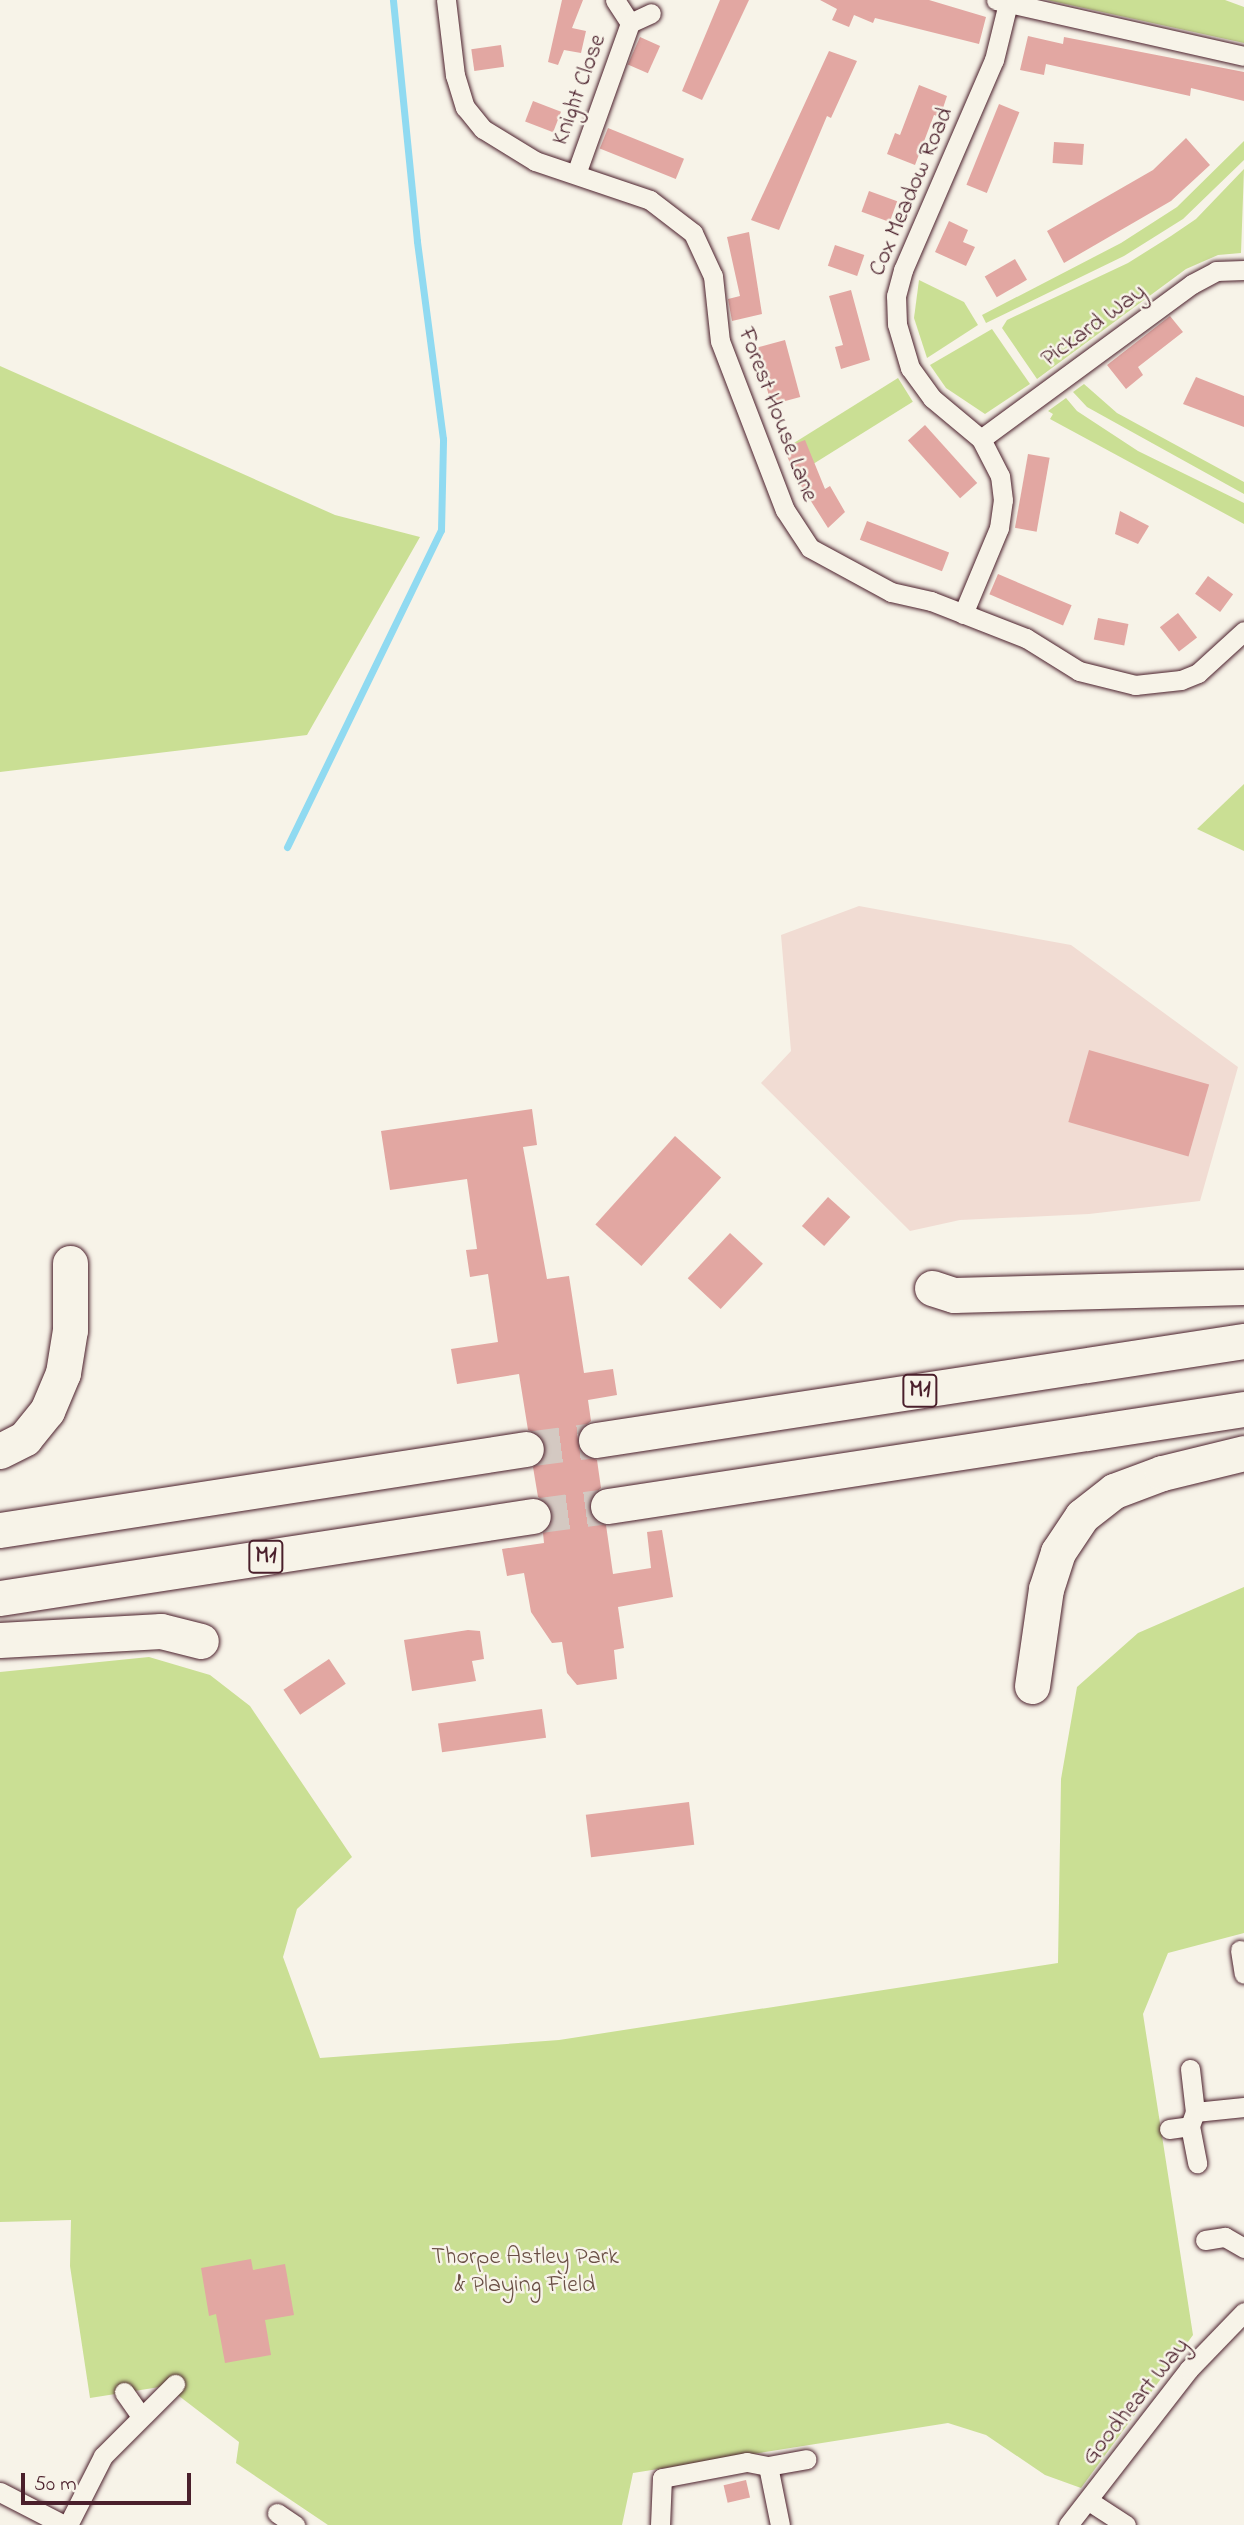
<!DOCTYPE html>
<style>
body{margin:0}
#map{position:relative;width:1244px;height:2525px;overflow:hidden;background:#f7f3e8;font-family:"Indie Flower",sans-serif}
div>[style]{position:absolute}
.built>*{inset:0;background:#f1dcd3}
.green>*{inset:0;background:#cadf94;transform-origin:0 0}
.stream>*{height:7px;margin:-3.5px;padding:0 3.5px;transform-origin:3.5px;border-radius:3.5px;background:#90daf1}
.building>*{inset:0;background:#e2a7a2;transform-origin:0 0}
.motorway-tunnel>*{height:35px;margin-top:-17.5px;transform-origin:0;background:repeating-linear-gradient(90deg,#d4c9c2 0 35px,transparent 0 53px)}
.roads{filter:drop-shadow(0 0 2px #4a1f2b) drop-shadow(0 0 2px #4a1f2b)}
.minor>*{height:19px;margin:-9.5px;padding:0 9.5px;transform-origin:9.5px;border-radius:9.5px;background:#f7f3e8}
.motorway>*{height:35px;margin:-17.5px;padding:0 17.5px;transform-origin:17.5px;border-radius:17.5px;background:#f7f3e8}
span{translate:-50% -50%;white-space:nowrap;text-align:center;line-height:1.15;-webkit-text-stroke:5px #f7f3e8;paint-order:stroke}
.shield-label span{padding:2px 5px;background:#f7f3e8;border:2px solid;border-radius:5px;-webkit-text-stroke-width:0}
.shield-label{font-size:23px;color:#4a1f2b;font-weight:700}
.street-label{font-size:24px;color:#4a1f2b}
.park-label{font-size:24px;color:#6a4f45}
.scale{position:absolute;left:21px;top:2473px;width:170px;height:32px;box-sizing:border-box;border:4px solid #4a1f2b;border-top:0;padding-left:9px;font-size:21px;line-height:24px;white-space:nowrap;color:#4a1f2b;-webkit-text-stroke:5px #f7f3e8;paint-order:stroke}
</style>
<div id="map">
<div class="built">
<i style="clip-path:polygon(859px 906px,1071px 945px,1238px 1067px,1200px 1201px,1089px 1214px,960px 1220px,910px 1231px,761px 1083px,791px 1051px,781px 935px)"></i>
</div>
<div class="green">
<i style="clip-path:polygon(1047px 0,1225px 0,1244px 7px,1244px 43px)"></i>
<i style="clip-path:polygon(1244px 141px,1244px 160px,1183px 219px,1124px 256px,986px 323px,982px 315px,1121px 243px,1177px 207px)"></i>
<i style="clip-path:polygon(1244px 169px,1241px 253px,1218px 255px,1186px 269px,1037px 379px,1002px 328px,1007px 320px,1128px 263px,1171px 236px,1196px 219px)"></i>
<i style="clip-path:polygon(919px 280px,964px 302px,978px 325px,927px 358px,914px 318px)"></i>
<i style="clip-path:polygon(992px 329px,1030px 384px,985px 414px,946px 388px,930px 365px)"></i>
<i style="clip-path:polygon(0 366px,335px 515px,420px 537px,307px 735px,0 772px)"></i>
<i style="left:898px;top:378px;width:28px;height:135px;rotate:58deg"></i>
<i style="clip-path:polygon(1084px 384px,1117px 413px,1244px 482px,1244px 494px,1087px 407px,1073px 392px)"></i>
<i style="clip-path:polygon(1066px 398px,1077px 411px,1138px 451px,1244px 503px,1244px 524px,1050px 419px,1053px 414px,1048px 411px)"></i>
<i style="clip-path:polygon(1244px 784px,1244px 851px,1197px 829px)"></i>
<i style="clip-path:polygon(1244px 1587px,1244px 1933px,1168px 1953px,1143px 2014px,1193px 2335px,1081px 2488px,1045px 2475px,986px 2435px,948px 2423px,633px 2473px,622px 2525px,328px 2525px,236px 2463px,239px 2442px,166px 2386px,90px 2398px,70px 2266px,71px 2220px,0 2222px,0 1672px,149px 1657px,210px 1675px,250px 1706px,352px 1857px,297px 1909px,283px 1957px,320px 2058px,559px 2040px,1058px 1963px,1061px 1779px,1077px 1687px,1138px 1633px)"></i>
</div>
<div class="stream">
<i style="left:287px;top:847px;width:352px;rotate:-64.1deg"></i>
<i style="left:441px;top:530px;width:91px;rotate:-88.7deg"></i>
<i style="left:443px;top:439px;width:200px;rotate:-97.5deg"></i>
<i style="left:417px;top:241px;width:242px;rotate:-95.7deg"></i>
</div>
<div class="building">
<i style="clip-path:polygon(562px 0,583px 0,572px 28px,586px 31px,581px 53px,564px 50px,558px 65px,548px 62px)"></i>
<i style="clip-path:polygon(720px 0,749px 0,702px 100px,682px 91px)"></i>
<i style="clip-path:polygon(820px 0,929px 0,986px 17px,979px 44px,875px 18px,873px 23px,854px 15px,849px 27px,832px 20px,837px 9px)"></i>
<i style="clip-path:polygon(1028px 36px,1063px 44px,1064px 37px,1244px 72px,1244px 101px,1191px 88px,1190px 96px,1046px 64px,1044px 75px,1020px 70px)"></i>
<i style="left:640px;top:37px;width:22px;height:30px;rotate:24deg"></i>
<i style="left:501px;top:45px;width:22px;height:30px;rotate:82deg"></i>
<i style="clip-path:polygon(829px 51px,857px 61px,831px 118px,827px 116px,779px 230px,751px 220px)"></i>
<i style="clip-path:polygon(919px 85px,947px 96px,940px 117px,934px 115px,915px 165px,887px 154px,895px 133px,900px 135px)"></i>
<i style="left:533px;top:101px;width:30px;height:22px;rotate:21deg"></i>
<i style="left:999px;top:104px;width:22px;height:87px;rotate:22deg"></i>
<i style="left:608px;top:128px;width:82px;height:22px;rotate:22deg"></i>
<i style="clip-path:polygon(1186px 138px,1210px 165px,1171px 201px,1064px 263px,1047px 231px,1153px 170px)"></i>
<i style="left:1054px;top:142px;width:30px;height:21px;rotate:4deg"></i>
<i style="left:869px;top:191px;width:30px;height:22px;rotate:20deg"></i>
<i style="clip-path:polygon(949px 221px,968px 230px,963px 242px,975px 247px,966px 266px,935px 252px)"></i>
<i style="clip-path:polygon(749px 232px,762px 314px,732px 321px,728px 299px,740px 296px,727px 237px)"></i>
<i style="left:835px;top:245px;width:31px;height:22px;rotate:19deg"></i>
<i style="left:1015px;top:259px;width:24px;height:35px;rotate:60deg"></i>
<i style="clip-path:polygon(851px 290px,870px 360px,841px 369px,835px 347px,843px 345px,829px 296px)"></i>
<i style="clip-path:polygon(1170px 316px,1183px 332px,1138px 367px,1143px 375px,1126px 389px,1107px 365px)"></i>
<i style="left:785px;top:340px;width:59px;height:30px;rotate:75deg"></i>
<i style="clip-path:polygon(1196px 377px,1244px 396px,1244px 427px,1183px 404px)"></i>
<i style="left:925px;top:425px;width:78px;height:23px;rotate:48deg"></i>
<i style="clip-path:polygon(805px 440px,825px 489px,830px 486px,845px 512px,828px 528px,795px 476px,784px 448px)"></i>
<i style="left:1028px;top:454px;width:22px;height:75px;rotate:10deg"></i>
<i style="clip-path:polygon(1120px 511px,1149px 526px,1138px 544px,1115px 534px)"></i>
<i style="left:867px;top:521px;width:88px;height:20px;rotate:21deg"></i>
<i style="left:998px;top:574px;width:80px;height:22px;rotate:23deg"></i>
<i style="left:1208px;top:576px;width:31px;height:22px;rotate:36deg"></i>
<i style="left:1178px;top:613px;width:31px;height:23px;rotate:52deg"></i>
<i style="left:1098px;top:618px;width:31px;height:22px;rotate:11deg"></i>
<i style="left:1089px;top:1050px;width:125px;height:75px;rotate:16deg"></i>
<i style="clip-path:polygon(532px 1109px,537px 1145px,523px 1147px,547px 1279px,569px 1276px,584px 1373px,613px 1369px,617px 1395px,588px 1400px,591px 1421px,577px 1433px,580px 1452px,597px 1460px,601px 1488px,590px 1498px,588px 1510px,593px 1519px,606px 1525px,613px 1574px,651px 1568px,647px 1532px,662px 1530px,673px 1597px,618px 1607px,624px 1648px,614px 1650px,617px 1679px,577px 1685px,567px 1673px,562px 1642px,552px 1643px,531px 1612px,524px 1573px,507px 1576px,502px 1549px,544px 1543px,543px 1533px,553px 1514px,548px 1503px,538px 1497px,533px 1467px,544px 1457px,546px 1447px,541px 1436px,528px 1430px,519px 1374px,457px 1384px,451px 1349px,498px 1342px,488px 1274px,470px 1277px,466px 1250px,477px 1249px,467px 1179px,390px 1190px,381px 1131px)"></i>
<i style="left:675px;top:1136px;width:62px;height:119px;rotate:42deg"></i>
<i style="left:828px;top:1197px;width:30px;height:39px;rotate:42deg"></i>
<i style="left:730px;top:1233px;width:45px;height:62px;rotate:43deg"></i>
<i style="clip-path:polygon(468px 1630px,480px 1631px,484px 1659px,472px 1661px,476px 1681px,412px 1691px,404px 1640px)"></i>
<i style="left:329px;top:1659px;width:30px;height:55px;rotate:56deg"></i>
<i style="left:542px;top:1709px;width:29px;height:105px;rotate:82deg"></i>
<i style="left:689px;top:1802px;width:43px;height:104px;rotate:83deg"></i>
<i style="clip-path:polygon(251px 2259px,253px 2270px,285px 2264px,294px 2315px,265px 2320px,271px 2355px,225px 2363px,216px 2314px,209px 2316px,201px 2268px)"></i>
<i style="left:746px;top:2480px;width:18px;height:23px;rotate:77deg"></i>
</div>
<div class="motorway-tunnel">
<i style="left:526px;top:1449px;width:71px;rotate:-7.3deg"></i>
<i style="left:533px;top:1516px;width:76px;rotate:-7.6deg"></i>
</div>
<div class="roads">
<div class="minor">
<i style="left:446px;top:0;width:76px;rotate:83.2deg"></i>
<i style="left:455px;top:75px;width:34px;rotate:73deg"></i>
<i style="left:465px;top:107px;width:28px;rotate:51deg"></i>
<i style="left:483px;top:129px;width:61px;rotate:31.6deg"></i>
<i style="left:535px;top:161px;width:121px;rotate:18.7deg"></i>
<i style="left:650px;top:200px;width:54px;rotate:37.5deg"></i>
<i style="left:693px;top:233px;width:47px;rotate:65.1deg"></i>
<i style="left:713px;top:276px;width:65px;rotate:83.9deg"></i>
<i style="left:720px;top:341px;width:181px;rotate:69deg"></i>
<i style="left:785px;top:510px;width:45px;rotate:56.7deg"></i>
<i style="left:810px;top:548px;width:92px;rotate:28.5deg"></i>
<i style="left:891px;top:592px;width:41px;rotate:12.7deg"></i>
<i style="left:931px;top:601px;width:102px;rotate:21.3deg"></i>
<i style="left:1026px;top:638px;width:62px;rotate:31.9deg"></i>
<i style="left:1079px;top:671px;width:58px;rotate:14deg"></i>
<i style="left:1135px;top:685px;width:46px;rotate:-6.2deg"></i>
<i style="left:1181px;top:680px;width:18px;rotate:-22deg"></i>
<i style="left:1198px;top:673px;width:62px;rotate:-42.4deg"></i>
<i style="left:615px;top:0;width:27px;rotate:57deg"></i>
<i style="left:630px;top:23px;width:23px;rotate:-25deg"></i>
<i style="left:996px;top:0;width:254px;rotate:12.7deg"></i>
<i style="left:576px;top:174px;width:160px;rotate:-70.3deg"></i>
<i style="left:981px;top:439px;width:262px;rotate:-36.3deg"></i>
<i style="left:1192px;top:284px;width:27px;rotate:-28deg"></i>
<i style="left:1216px;top:271px;width:28px;rotate:-2deg"></i>
<i style="left:963px;top:614px;width:93px;rotate:-67.3deg"></i>
<i style="left:999px;top:528px;width:28px;rotate:-82deg"></i>
<i style="left:1003px;top:500px;width:24px;rotate:-97deg"></i>
<i style="left:1000px;top:476px;width:42px;rotate:-117.2deg"></i>
<i style="left:981px;top:439px;width:64px;rotate:-140.1deg"></i>
<i style="left:932px;top:398px;width:37px;rotate:-126deg"></i>
<i style="left:910px;top:368px;width:46px;rotate:-106.5deg"></i>
<i style="left:897px;top:324px;width:28px;rotate:-92deg"></i>
<i style="left:896px;top:296px;width:27px;rotate:-75deg"></i>
<i style="left:903px;top:270px;width:229px;rotate:-66.6deg"></i>
<i style="left:994px;top:60px;width:59px;rotate:-76.2deg"></i>
<i style="left:1240px;top:1950px;width:24px;rotate:81deg"></i>
<i style="left:1190px;top:2069px;width:43px;rotate:83.4deg"></i>
<i style="left:1195px;top:2112px;width:15px;rotate:110deg"></i>
<i style="left:1190px;top:2126px;width:38px;rotate:79deg"></i>
<i style="left:1195px;top:2112px;width:49px;rotate:-5.8deg"></i>
<i style="left:1169px;top:2129px;width:21px;rotate:-8deg"></i>
<i style="left:1205px;top:2240px;width:20px;rotate:-9deg"></i>
<i style="left:1225px;top:2237px;width:22px;rotate:30deg"></i>
<i style="left:124px;top:2392px;width:29px;rotate:55deg"></i>
<i style="left:768px;top:2466px;width:60px;rotate:78.5deg"></i>
<i style="left:0;top:2492px;width:72px;rotate:27.3deg"></i>
<i style="left:1089px;top:2501px;width:44px;rotate:33deg"></i>
<i style="left:277px;top:2513px;width:22px;rotate:34deg"></i>
<i style="left:68px;top:2525px;width:77px;rotate:-63.1deg"></i>
<i style="left:103px;top:2456px;width:102px;rotate:-45deg"></i>
<i style="left:660px;top:2525px;width:47px;rotate:-87.6deg"></i>
<i style="left:662px;top:2478px;width:86px;rotate:-10.7deg"></i>
<i style="left:747px;top:2462px;width:21px;rotate:11deg"></i>
<i style="left:768px;top:2466px;width:39px;rotate:-10deg"></i>
<i style="left:1068px;top:2525px;width:197px;rotate:-52.2deg"></i>
<i style="left:1189px;top:2369px;width:79px;rotate:-46deg"></i>
</div>
<div class="motorway">
<i style="left:932px;top:1288px;width:23px;rotate:18deg"></i>
<i style="left:954px;top:1295px;width:290px;rotate:-1.6deg"></i>
<i style="left:596px;top:1440px;width:656px;rotate:-8.69deg"></i>
<i style="left:0;top:1451px;width:28px;rotate:-27deg"></i>
<i style="left:25px;top:1438px;width:35px;rotate:-51deg"></i>
<i style="left:47px;top:1411px;width:41px;rotate:-67.2deg"></i>
<i style="left:63px;top:1373px;width:44px;rotate:-80.8deg"></i>
<i style="left:70px;top:1330px;width:67px;rotate:-90deg"></i>
<i style="left:608px;top:1506px;width:643px;rotate:-8.67deg"></i>
<i style="left:0;top:1530px;width:532px;rotate:-8.75deg"></i>
<i style="left:0;top:1598px;width:539px;rotate:-8.75deg"></i>
<i style="left:0;top:1640px;width:161px;rotate:-3.2deg"></i>
<i style="left:161px;top:1631px;width:41px;rotate:14deg"></i>
<i style="left:1032px;top:1686px;width:98px;rotate:-81.8deg"></i>
<i style="left:1046px;top:1589px;width:39px;rotate:-72deg"></i>
<i style="left:1058px;top:1552px;width:43px;rotate:-56.3deg"></i>
<i style="left:1082px;top:1516px;width:41px;rotate:-38deg"></i>
<i style="left:1114px;top:1491px;width:51px;rotate:-20.6deg"></i>
<i style="left:1162px;top:1473px;width:84px;rotate:-13.7deg"></i>
</div>
</div>
<div class="shield-label">
<span style="left:920px;top:1391px">M1</span>
<span style="left:266px;top:1557px">M1</span>
</div>
<div class="street-label">
<span style="left:580px;top:90px;rotate:-70deg">Knight Close</span>
<span style="left:912px;top:192px;rotate:-67deg">Cox Meadow Road</span>
<span style="left:1094px;top:326px;rotate:-36deg">Pickard Way</span>
<span style="left:777px;top:415px;rotate:69deg">Forest House Lane</span>
<span style="left:1136px;top:2402px;rotate:-51deg">Goodheart Way</span>
</div>
<div class="park-label">
<span style="left:525px;top:2272px">Thorpe Astley Park<br>&amp; Playing Field</span>
</div>
<div class="scale">50 m</div>
</div>
